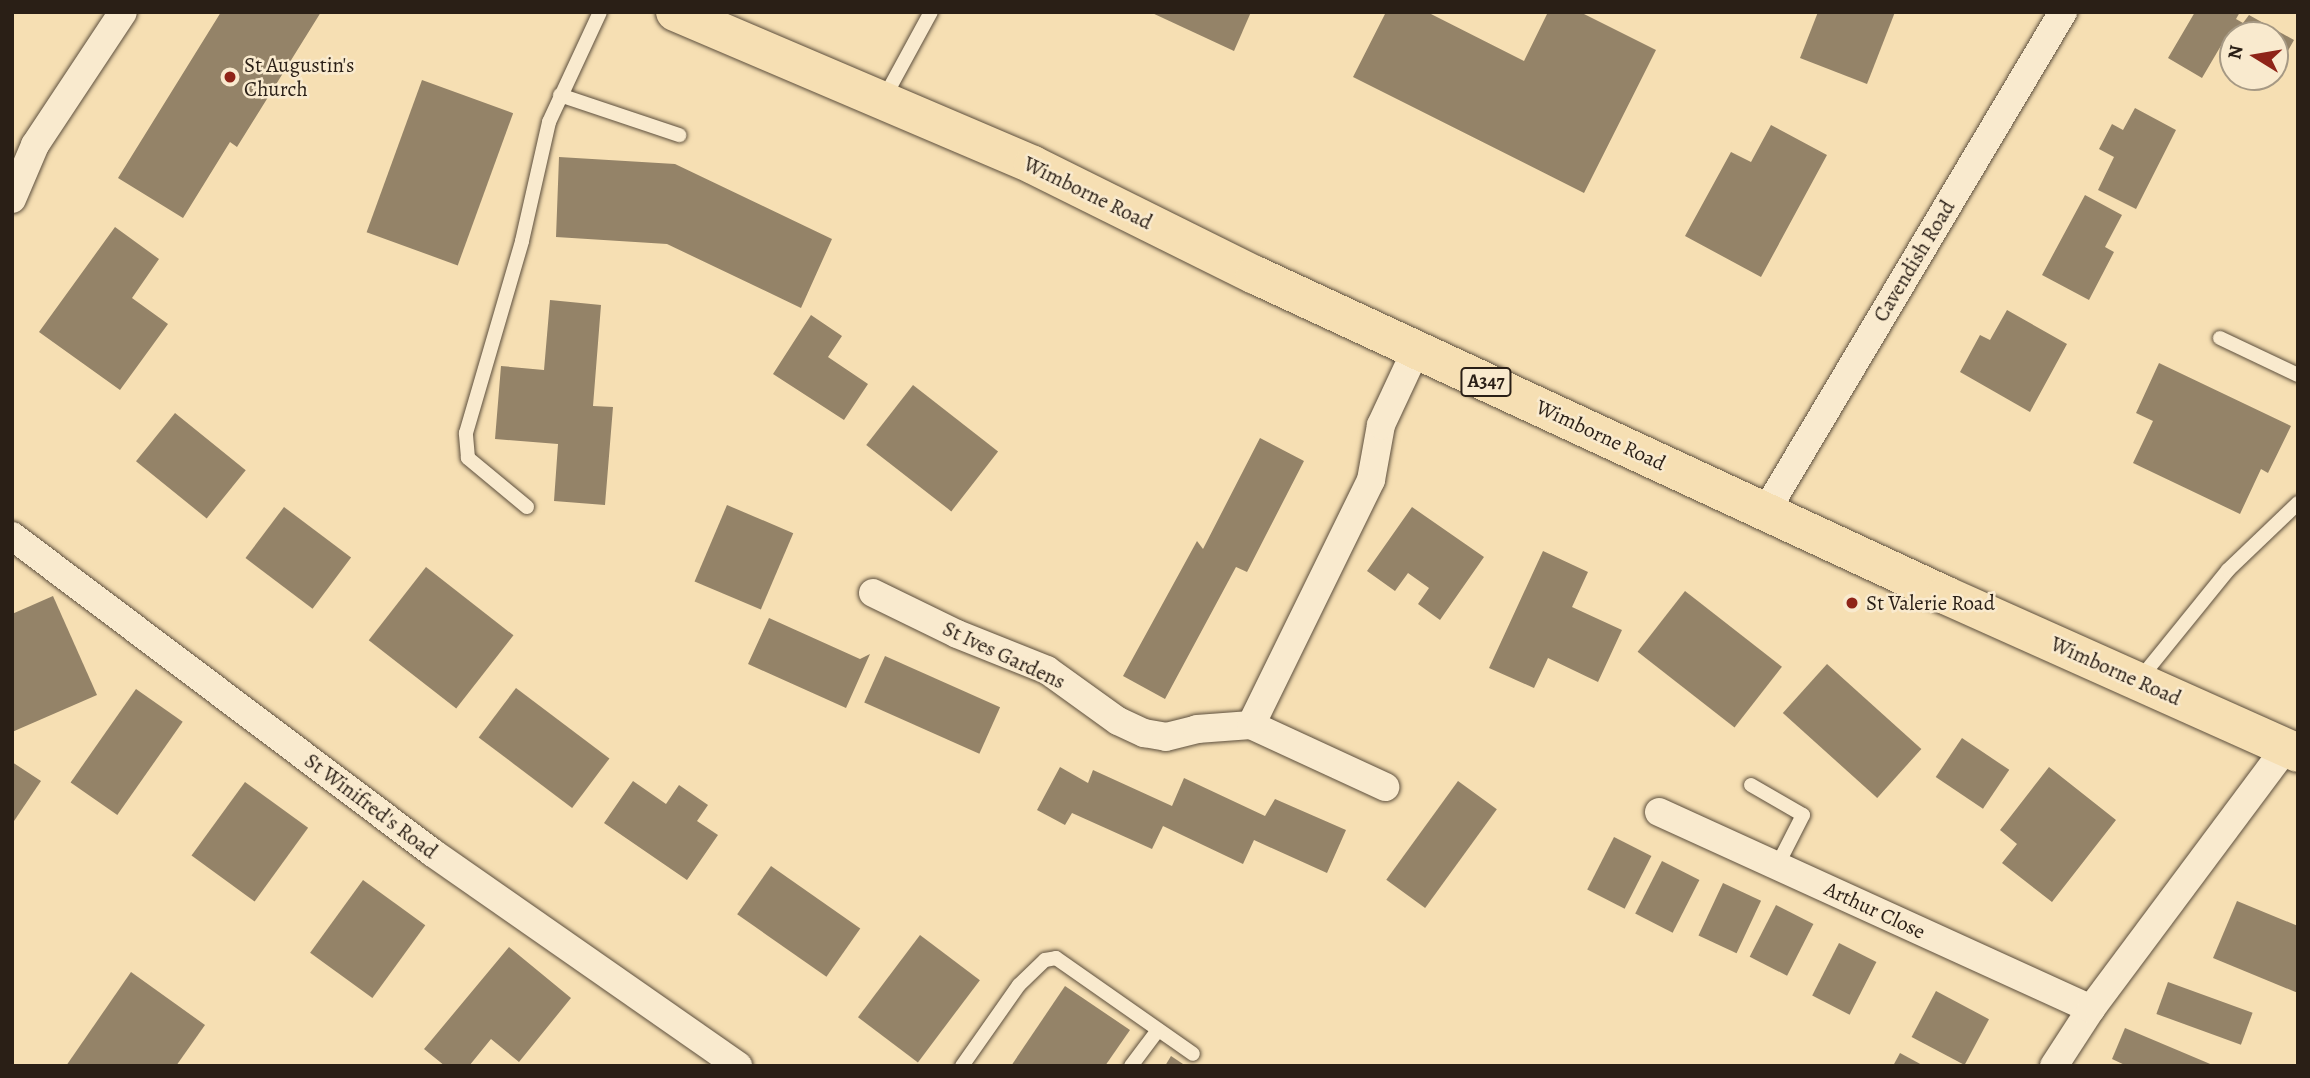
<!DOCTYPE html>
<style>
body{margin:0}
#map{position:relative;width:2310px;height:1078px;overflow:hidden;background:#f6dfb3;font-family:Alegreya,serif}
div>[style]{position:absolute}
.building>*{inset:0;background:#948368;transform-origin:0 0}
.roads{filter:drop-shadow(0 0 2px #5d4f3d) drop-shadow(0 0 2px #5d4f3d)}
.lane>*{height:14px;margin:-7px;padding:0 7px;transform-origin:7px;border-radius:7px;background:#f9eace}
.street>*{height:28px;margin:-14px;padding:0 14px;transform-origin:14px;border-radius:14px;background:#f9eace}
.primary>*{height:38px;margin:-19px;padding:0 19px;transform-origin:19px;border-radius:19px;background:#f6dfb3}
.dots>*{width:19px;height:19px;translate:-50% -50%;box-sizing:border-box;border:4px solid #f9eace;border-radius:50%}
span{translate:-50% -50%;white-space:nowrap;text-align:center;line-height:1.15;-webkit-text-stroke:5px #f9eace;paint-order:stroke}
.shield-label span{padding:2px 5px;background:#f9eace;border:2px solid;border-radius:5px;-webkit-text-stroke-width:0}
.shield-label{font-size:19px;color:#2a1f16;font-weight:700}
.poi-label{font-size:21px;color:#2a1f16}
.left{translate:0 -50%;text-align:left}
.street-label{font-size:21px;color:#2a1f16}
.frame{position:absolute;inset:0;border:14px solid #2a1f16;pointer-events:none}
.north{position:absolute;left:2219px;top:21px;width:70px;height:70px;box-sizing:border-box;background:#f9eace;border:2px solid #a69984;border-radius:50%;rotate:281deg;font-size:19px;font-weight:700;line-height:28px;text-align:center;color:#2a1f16}
.north::after{content:'';display:block;margin:auto;width:24px;height:32px;background:#8f2418;clip-path:polygon(50% 0,100% 100%,50% 72%,0 100%)}
</style>
<div id="map">
<div class="building">
<i style="clip-path:polygon(221px 12px,321px 12px,237px 147px,230px 142px,183px 218px,118px 178px)"></i>
<i style="clip-path:polygon(1150px 12px,1251px 12px,1234px 51px)"></i>
<i style="clip-path:polygon(1386px 12px,1427px 12px,1524px 61px,1548px 12px,1580px 12px,1656px 50px,1584px 193px,1353px 77px)"></i>
<i style="clip-path:polygon(1818px 12px,1895px 12px,1867px 84px,1800px 58px)"></i>
<i style="clip-path:polygon(2195px 12px,2240px 12px,2236px 19px,2243px 23px,2249px 15px,2294px 40px,2275px 74px,2275px 35px,2229px 32px,2202px 78px,2168px 58px)"></i>
<i style="left:422px;top:80px;width:97px;height:162px;rotate:20deg"></i>
<i style="clip-path:polygon(2135px 108px,2176px 130px,2136px 209px,2098px 190px,2114px 157px,2099px 149px,2112px 124px,2123px 130px)"></i>
<i style="clip-path:polygon(1771px 125px,1827px 155px,1761px 277px,1685px 236px,1731px 152px,1751px 162px)"></i>
<i style="clip-path:polygon(559px 157px,675px 164px,832px 239px,801px 308px,667px 244px,556px 237px)"></i>
<i style="clip-path:polygon(2085px 195px,2122px 215px,2105px 247px,2114px 252px,2089px 300px,2042px 275px)"></i>
<i style="clip-path:polygon(115px 227px,159px 259px,132px 298px,168px 324px,120px 390px,39px 332px)"></i>
<i style="clip-path:polygon(550px 300px,601px 305px,593px 406px,613px 407px,605px 505px,554px 501px,558px 444px,495px 439px,501px 366px,544px 370px)"></i>
<i style="clip-path:polygon(2007px 310px,2067px 344px,2030px 412px,1960px 372px,1980px 335px,1990px 340px)"></i>
<i style="clip-path:polygon(811px 315px,842px 336px,828px 357px,868px 384px,844px 420px,773px 374px)"></i>
<i style="clip-path:polygon(2159px 363px,2291px 426px,2268px 473px,2261px 469px,2240px 514px,2133px 463px,2153px 421px,2136px 413px)"></i>
<i style="left:913px;top:385px;width:108px;height:76px;rotate:38deg"></i>
<i style="left:175px;top:413px;width:91px;height:62px;rotate:39deg"></i>
<i style="clip-path:polygon(1260px 438px,1304px 461px,1247px 572px,1236px 567px,1165px 699px,1123px 676px,1197px 541px,1203px 549px)"></i>
<i style="left:727px;top:505px;width:72px;height:83px;rotate:23deg"></i>
<i style="left:284px;top:507px;width:84px;height:64px;rotate:37deg"></i>
<i style="clip-path:polygon(1412px 507px,1484px 557px,1440px 620px,1418px 604px,1429px 588px,1408px 573px,1395px 591px,1367px 571px)"></i>
<i style="clip-path:polygon(1543px 551px,1588px 572px,1572px 607px,1622px 630px,1598px 682px,1548px 658px,1534px 688px,1489px 668px)"></i>
<i style="left:426px;top:567px;width:111px;height:93px;rotate:38deg"></i>
<i style="left:1685px;top:591px;width:123px;height:77px;rotate:38deg"></i>
<i style="clip-path:polygon(53px 596px,97px 695px,12px 732px,12px 614px)"></i>
<i style="clip-path:polygon(769px 618px,860px 659px,870px 654px,846px 708px,748px 664px)"></i>
<i style="left:885px;top:656px;width:126px;height:51px;rotate:24deg"></i>
<i style="left:1827px;top:664px;width:127px;height:66px;rotate:42deg"></i>
<i style="left:516px;top:688px;width:117px;height:62px;rotate:37deg"></i>
<i style="left:136px;top:689px;width:57px;height:114px;rotate:35deg"></i>
<i style="left:1962px;top:738px;width:57px;height:47px;rotate:34deg"></i>
<i style="clip-path:polygon(12px 762px,41px 781px,12px 824px)"></i>
<i style="clip-path:polygon(1060px 767px,1088px 783px,1093px 770px,1172px 806px,1184px 778px,1265px 816px,1275px 799px,1346px 830px,1327px 873px,1254px 840px,1243px 864px,1163px 826px,1152px 849px,1072px 813px,1065px 825px,1037px 810px)"></i>
<i style="clip-path:polygon(2049px 767px,2116px 820px,2052px 902px,2002px 863px,2017px 844px,2000px 830px)"></i>
<i style="clip-path:polygon(633px 781px,666px 804px,679px 785px,708px 805px,697px 821px,718px 835px,687px 880px,604px 823px)"></i>
<i style="left:1458px;top:781px;width:48px;height:122px;rotate:36deg"></i>
<i style="left:245px;top:782px;width:78px;height:91px;rotate:36deg"></i>
<i style="left:1614px;top:837px;width:42px;height:59px;rotate:27deg"></i>
<i style="left:1662px;top:861px;width:42px;height:59px;rotate:27deg"></i>
<i style="left:771px;top:866px;width:109px;height:59px;rotate:35deg"></i>
<i style="left:363px;top:880px;width:77px;height:90px;rotate:36deg"></i>
<i style="left:1723px;top:883px;width:42px;height:58px;rotate:25deg"></i>
<i style="clip-path:polygon(2237px 901px,2298px 926px,2298px 993px,2213px 958px)"></i>
<i style="left:1776px;top:905px;width:42px;height:58px;rotate:27deg"></i>
<i style="left:920px;top:935px;width:75px;height:103px;rotate:37deg"></i>
<i style="left:1839px;top:943px;width:42px;height:59px;rotate:27deg"></i>
<i style="clip-path:polygon(509px 947px,571px 998px,519px 1062px,491px 1039px,469px 1066px,445px 1066px,424px 1049px)"></i>
<i style="clip-path:polygon(131px 972px,205px 1025px,176px 1066px,66px 1066px)"></i>
<i style="left:2168px;top:982px;width:90px;height:34px;rotate:20deg"></i>
<i style="clip-path:polygon(1065px 986px,1130px 1030px,1105px 1066px,1011px 1066px)"></i>
<i style="left:1936px;top:991px;width:60px;height:52px;rotate:28deg"></i>
<i style="clip-path:polygon(2125px 1028px,2215px 1066px,2127px 1066px,2112px 1059px)"></i>
<i style="clip-path:polygon(1900px 1053px,1924px 1066px,1893px 1066px)"></i>
<i style="clip-path:polygon(1171px 1056px,1186px 1066px,1165px 1066px)"></i>
</div>
<div class="roads">
<div class="lane">
<i style="left:560px;top:95px;width:126px;rotate:18.6deg"></i>
<i style="left:883px;top:100px;width:100px;rotate:-61.4deg"></i>
<i style="left:2220px;top:338px;width:86px;rotate:25.4deg"></i>
<i style="left:527px;top:507px;width:77px;rotate:-140.3deg"></i>
<i style="left:468px;top:458px;width:25px;rotate:-95deg"></i>
<i style="left:466px;top:433px;width:200px;rotate:-73.7deg"></i>
<i style="left:522px;top:241px;width:122px;rotate:-77.2deg"></i>
<i style="left:549px;top:122px;width:121px;rotate:-65.1deg"></i>
<i style="left:2139px;top:680px;width:141px;rotate:-51deg"></i>
<i style="left:2228px;top:570px;width:97px;rotate:-43.7deg"></i>
<i style="left:1751px;top:785px;width:60px;rotate:30deg"></i>
<i style="left:1803px;top:815px;width:57px;rotate:117deg"></i>
<i style="left:962px;top:1066px;width:99px;rotate:-54.9deg"></i>
<i style="left:1019px;top:985px;width:36px;rotate:-44deg"></i>
<i style="left:1045px;top:960px;width:11px;rotate:-10deg"></i>
<i style="left:1056px;top:958px;width:167px;rotate:35deg"></i>
<i style="left:1131px;top:1066px;width:45px;rotate:-53.1deg"></i>
</div>
<div class="street">
<i style="left:12px;top:199px;width:59px;rotate:-66.9deg"></i>
<i style="left:35px;top:145px;width:159px;rotate:-56.5deg"></i>
<i style="left:1766px;top:511px;width:581px;rotate:-59.24deg"></i>
<i style="left:12px;top:536px;width:527px;rotate:36.98deg"></i>
<i style="left:433px;top:853px;width:372px;rotate:34.9deg"></i>
<i style="left:873px;top:593px;width:93px;rotate:26deg"></i>
<i style="left:957px;top:634px;width:97px;rotate:21.8deg"></i>
<i style="left:1047px;top:670px;width:87px;rotate:35.7deg"></i>
<i style="left:1118px;top:721px;width:29px;rotate:25deg"></i>
<i style="left:1144px;top:733px;width:22px;rotate:10deg"></i>
<i style="left:1166px;top:737px;width:32px;rotate:-14deg"></i>
<i style="left:1197px;top:729px;width:54px;rotate:-4.2deg"></i>
<i style="left:1251px;top:725px;width:148px;rotate:24.8deg"></i>
<i style="left:1251px;top:725px;width:273px;rotate:-63.9deg"></i>
<i style="left:1371px;top:480px;width:56px;rotate:-79.7deg"></i>
<i style="left:1381px;top:425px;width:83px;rotate:-65deg"></i>
<i style="left:1659px;top:812px;width:475px;rotate:24.5deg"></i>
<i style="left:2054px;top:1066px;width:68px;rotate:-57deg"></i>
<i style="left:2091px;top:1009px;width:327px;rotate:-53.3deg"></i>
</div>
<div class="primary">
<i style="left:675px;top:12px;width:389px;rotate:23.1deg"></i>
<i style="left:1033px;top:165px;width:248px;rotate:26.4deg"></i>
<i style="left:1255px;top:275px;width:761px;rotate:24.88deg"></i>
<i style="left:1945px;top:595px;width:387px;rotate:24.1deg"></i>
</div>
</div>
<div class="dots">
<i style="left:230px;top:77px;background:#8f2418"></i>
<i style="left:1852px;top:603px;background:#8f2418"></i>
</div>
<div class="shield-label">
<span style="left:1486px;top:382px">A347</span>
</div>
<div class="poi-label">
<span class="left" style="left:244px;top:77px">St Augustin's<br>Church</span>
<span class="left" style="left:1866px;top:603px">St Valerie Road</span>
</div>
<div class="street-label">
<span style="left:1088px;top:193px;rotate:26deg">Wimborne Road</span>
<span style="left:1914px;top:261px;rotate:-59deg">Cavendish Road</span>
<span style="left:1601px;top:435px;rotate:25deg">Wimborne Road</span>
<span style="left:1004px;top:655px;rotate:25deg">St Ives Gardens</span>
<span style="left:2116px;top:671px;rotate:24deg">Wimborne Road</span>
<span style="left:371px;top:806px;rotate:37deg">St Winifred's Road</span>
<span style="left:1875px;top:910px;rotate:25deg">Arthur Close</span>
</div>
<div class="frame"></div>
<div class="north">N</div>
</div>
